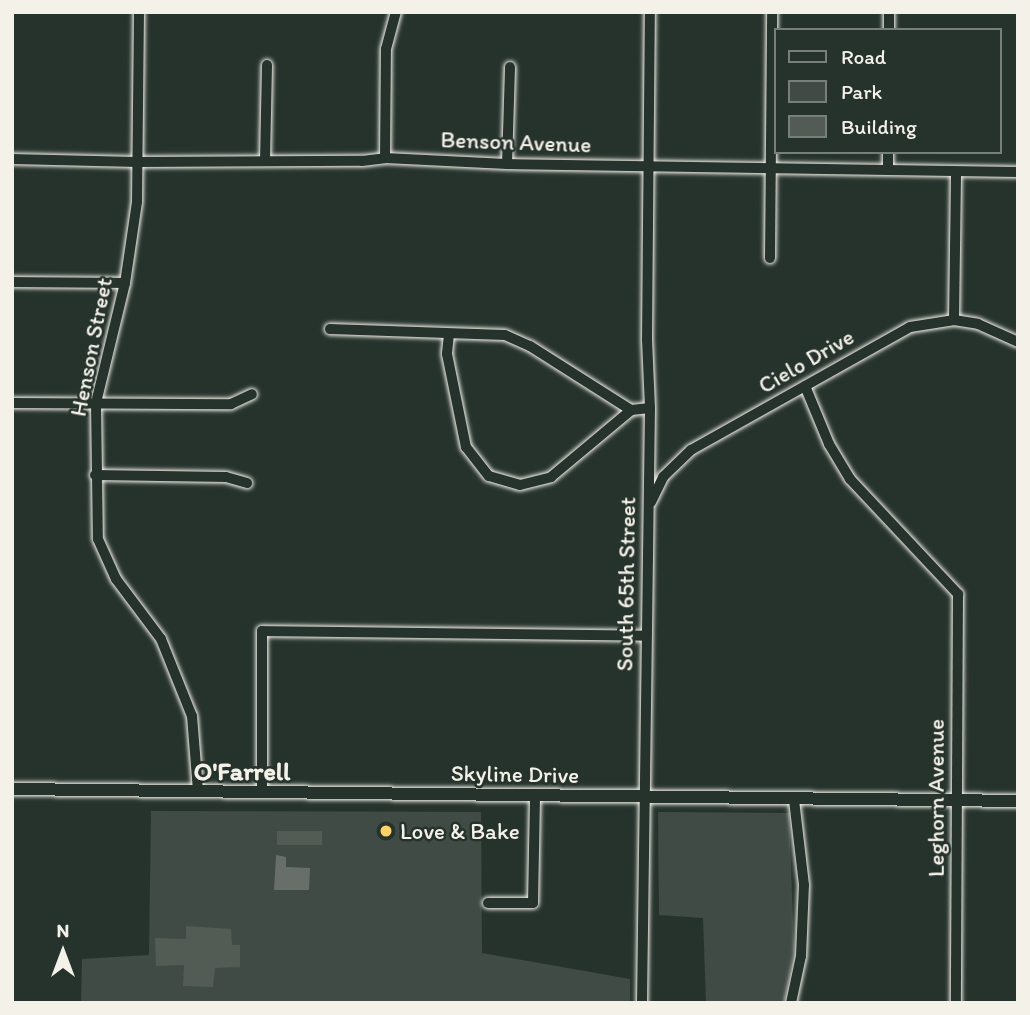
<!DOCTYPE html>
<style>
body{margin:0}
#map{position:relative;width:1030px;height:1015px;overflow:hidden;background:#26332d;font-family:Itim,sans-serif}
div>[style]{position:absolute}
.green>*{inset:0;background:#414b45}
.water>*{inset:0;background:#676f68}
.building>*{inset:0;background:#525c55;transform-origin:0 0}
.roads{filter:drop-shadow(0 0 2px #f4f1e8) drop-shadow(0 0 2px #f4f1e8)}
.minor>*{height:10px;margin:-5px;padding:0 5px;transform-origin:5px;border-radius:5px;background:#26332d}
.major>*{height:12px;margin:-6px;padding:0 6px;transform-origin:6px;border-radius:6px;background:#26332d}
.dots>*{width:19px;height:19px;translate:-50% -50%;box-sizing:border-box;border:4px solid #26332d;border-radius:50%}
span{translate:-50% -50%;white-space:nowrap;text-align:center;line-height:1.15;-webkit-text-stroke:5px #26332d;paint-order:stroke}
.street-label{font-size:23px;color:#f4f1e8}
.poi-label{font-size:23px;color:#f4f1e8}
.left{translate:0 -50%;text-align:left}
.quarter-label{font-size:26px;color:#f4f1e8;font-weight:700}
.frame{position:absolute;inset:0;border:14px solid #f4f1e8;pointer-events:none}
.legend{position:absolute;left:774px;top:28px;width:228px;height:126px;box-sizing:border-box;background:#26332d;border:2px solid #787f78;margin:0;padding:9px 12px;list-style:none;font-size:21px;color:#f4f1e8}
.legend li{display:flex;align-items:center;gap:14px;height:35px}
.legend b{width:35px;border:2px solid #787f78}
.north{position:absolute;left:28px;top:917px;width:70px;height:70px;-webkit-text-stroke:5px #26332d;paint-order:stroke;rotate:0deg;font-size:19px;font-weight:700;line-height:28px;text-align:center;color:#f4f1e8}
.north::after{content:'';display:block;margin:auto;width:24px;height:32px;background:#f4f1e8;clip-path:polygon(50% 0,100% 100%,50% 72%,0 100%)}
</style>
<div id="map">
<div class="green">
<i style="clip-path:polygon(151px 811px,481px 812px,482px 953px,630px 979px,630px 1003px,81px 1003px,82px 959px,149px 955px)"></i>
<i style="clip-path:polygon(658px 812px,789px 813px,794px 950px,784px 1003px,706px 1003px,703px 918px,659px 915px)"></i>
</div>
<div class="water">
<i style="clip-path:polygon(276px 855px,286px 857px,286px 867px,310px 868px,309px 890px,274px 890px)"></i>
</div>
<div class="building">
<i style="left:277px;top:831px;width:45px;height:14px"></i>
<i style="clip-path:polygon(186px 926px,231px 929px,232px 945px,240px 945px,240px 967px,215px 968px,213px 987px,183px 986px,184px 965px,156px 966px,155px 938px,186px 939px)"></i>
</div>
<div class="roads">
<div class="minor">
<i style="left:139px;top:12px;width:190px;rotate:90.6deg"></i>
<i style="left:137px;top:202px;width:82px;rotate:98.4deg"></i>
<i style="left:125px;top:283px;width:123px;rotate:103.6deg"></i>
<i style="left:96px;top:403px;width:136px;rotate:89.2deg"></i>
<i style="left:98px;top:539px;width:44px;rotate:65.8deg"></i>
<i style="left:116px;top:579px;width:75px;rotate:53.1deg"></i>
<i style="left:161px;top:639px;width:83px;rotate:68.1deg"></i>
<i style="left:192px;top:716px;width:75px;rotate:85.4deg"></i>
<i style="left:889px;top:30px;width:18px;rotate:-90deg"></i>
<i style="left:385px;top:158px;width:109px;rotate:-89.5deg"></i>
<i style="left:386px;top:49px;width:38px;rotate:-75deg"></i>
<i style="left:12px;top:159px;width:125px;rotate:1.4deg"></i>
<i style="left:137px;top:162px;width:225px;rotate:-0.3deg"></i>
<i style="left:362px;top:161px;width:23px;rotate:-7deg"></i>
<i style="left:385px;top:158px;width:122px;rotate:2.8deg"></i>
<i style="left:507px;top:164px;width:511px;rotate:0.9deg"></i>
<i style="left:265px;top:161px;width:96px;rotate:-88.8deg"></i>
<i style="left:507px;top:164px;width:97px;rotate:-88.2deg"></i>
<i style="left:888px;top:170px;width:18px;rotate:-90deg"></i>
<i style="left:770px;top:258px;width:246px;rotate:-89.5deg"></i>
<i style="left:12px;top:282px;width:113px;rotate:0.5deg"></i>
<i style="left:954px;top:320px;width:148px;rotate:-89.2deg"></i>
<i style="left:330px;top:329px;width:175px;rotate:2deg"></i>
<i style="left:505px;top:335px;width:27px;rotate:24deg"></i>
<i style="left:530px;top:346px;width:120px;rotate:32.4deg"></i>
<i style="left:631px;top:410px;width:19px;rotate:-6deg"></i>
<i style="left:449px;top:334px;width:20px;rotate:96deg"></i>
<i style="left:447px;top:354px;width:95px;rotate:78.5deg"></i>
<i style="left:466px;top:447px;width:37px;rotate:52deg"></i>
<i style="left:489px;top:476px;width:32px;rotate:16deg"></i>
<i style="left:520px;top:485px;width:32px;rotate:-14deg"></i>
<i style="left:551px;top:477px;width:104px;rotate:-39.9deg"></i>
<i style="left:805px;top:386px;width:63px;rotate:67.5deg"></i>
<i style="left:829px;top:444px;width:41px;rotate:59deg"></i>
<i style="left:850px;top:479px;width:158px;rotate:46.8deg"></i>
<i style="left:958px;top:594px;width:409px;rotate:90.3deg"></i>
<i style="left:12px;top:403px;width:219px;rotate:0.3deg"></i>
<i style="left:231px;top:404px;width:23px;rotate:-25deg"></i>
<i style="left:95px;top:475px;width:131px;rotate:0.9deg"></i>
<i style="left:226px;top:477px;width:22px;rotate:16deg"></i>
<i style="left:651px;top:502px;width:28px;rotate:-64deg"></i>
<i style="left:663px;top:477px;width:39px;rotate:-44deg"></i>
<i style="left:691px;top:450px;width:251px;rotate:-29.3deg"></i>
<i style="left:910px;top:327px;width:45px;rotate:-9deg"></i>
<i style="left:954px;top:320px;width:24px;rotate:9deg"></i>
<i style="left:978px;top:324px;width:44px;rotate:24.2deg"></i>
<i style="left:262px;top:792px;width:161px;rotate:-90deg"></i>
<i style="left:262px;top:631px;width:384px;rotate:0.7deg"></i>
<i style="left:488px;top:903px;width:45px"></i>
<i style="left:533px;top:903px;width:108px;rotate:-88.9deg"></i>
<i style="left:642px;top:1003px;width:595px;rotate:-89.23deg"></i>
<i style="left:650px;top:408px;width:68px;rotate:-92.5deg"></i>
<i style="left:647px;top:340px;width:328px;rotate:-89.5deg"></i>
<i style="left:791px;top:1003px;width:48px;rotate:-78deg"></i>
<i style="left:801px;top:956px;width:71px;rotate:-87.6deg"></i>
<i style="left:804px;top:885px;width:86px;rotate:-96.7deg"></i>
</div>
<div class="major">
<i style="left:12px;top:789px;width:1006px;rotate:0.68deg"></i>
</div>
</div>
<div class="dots">
<i style="left:386px;top:831px;background:#ffd166"></i>
</div>
<div class="street-label">
<span style="left:516px;top:142px;rotate:2deg">Benson Avenue</span>
<span style="left:91px;top:347px;rotate:-79deg">Henson Street</span>
<span style="left:806px;top:361px;rotate:-30deg">Cielo Drive</span>
<span style="left:626px;top:584px;rotate:-89deg">South 65th Street</span>
<span style="left:515px;top:774px;rotate:1deg">Skyline Drive</span>
<span style="left:936px;top:798px;rotate:-90deg">Leghorn Avenue</span>
</div>
<div class="poi-label">
<span class="left" style="left:400px;top:831px">Love &amp; Bake</span>
</div>
<div class="quarter-label">
<span style="left:242px;top:772px">O'Farrell</span>
</div>
<div class="frame"></div>
<ul class="legend">
<li><b style="height:9px;background:#26332d"></b>Road</li>
<li><b style="height:19px;background:#414b45"></b>Park</li>
<li><b style="height:19px;background:#525c55"></b>Building</li>
</ul>
<div class="north">N</div>
</div>
